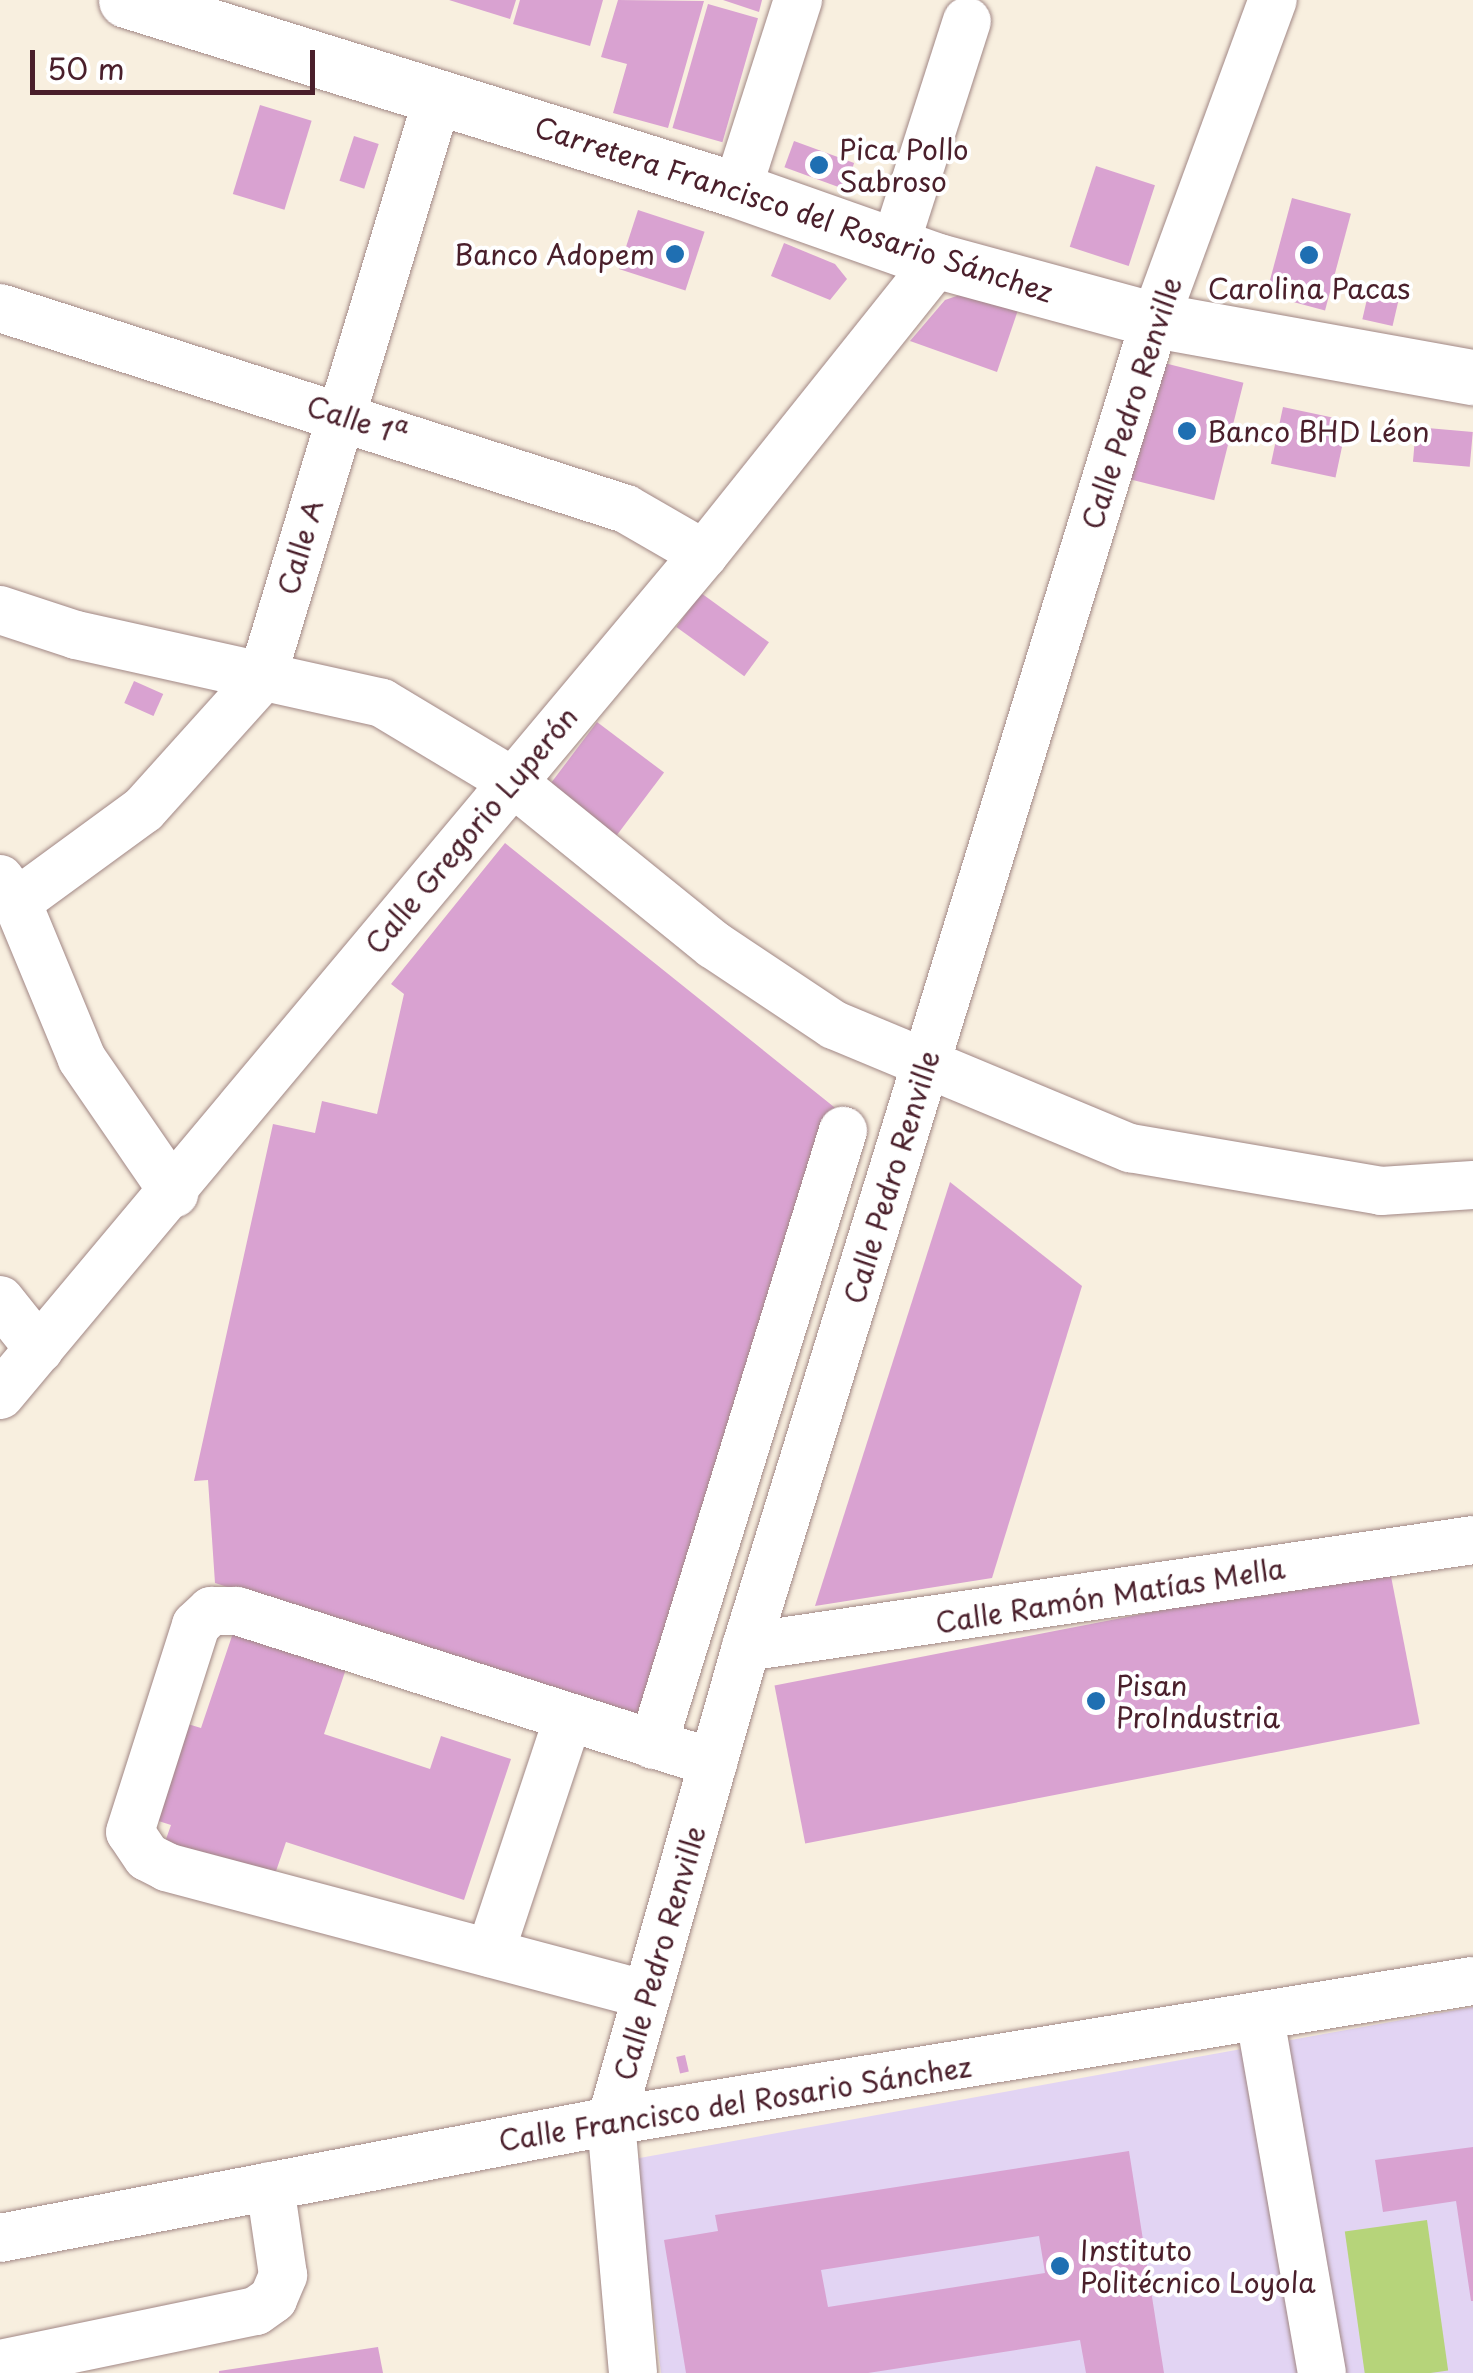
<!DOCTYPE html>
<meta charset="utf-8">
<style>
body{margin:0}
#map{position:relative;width:1473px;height:2373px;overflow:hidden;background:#f8efdf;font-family:"Playpen Sans",sans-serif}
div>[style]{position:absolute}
.built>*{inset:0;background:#e2d4f3}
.green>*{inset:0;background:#b6d47a;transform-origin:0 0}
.building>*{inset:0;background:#d9a2d1;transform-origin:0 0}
.roads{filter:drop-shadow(0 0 2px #a18785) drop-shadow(0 0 2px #a18785)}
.minor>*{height:48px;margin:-24px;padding:0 24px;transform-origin:24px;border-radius:24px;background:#fff}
.major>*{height:55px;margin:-27.5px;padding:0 27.5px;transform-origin:27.5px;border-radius:27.5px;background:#fff}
.dots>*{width:28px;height:28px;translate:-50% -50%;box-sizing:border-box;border:5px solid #fff;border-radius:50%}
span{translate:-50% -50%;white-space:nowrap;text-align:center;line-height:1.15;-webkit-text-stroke:8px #fff;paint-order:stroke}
.poi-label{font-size:28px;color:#4a1f2b}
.left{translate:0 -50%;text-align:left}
.right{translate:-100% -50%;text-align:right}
.street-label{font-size:28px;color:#4a1f2b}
.scale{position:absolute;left:30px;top:50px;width:285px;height:45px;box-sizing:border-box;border:5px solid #4a1f2b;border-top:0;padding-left:12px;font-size:30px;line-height:35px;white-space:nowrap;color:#4a1f2b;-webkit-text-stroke:8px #fff;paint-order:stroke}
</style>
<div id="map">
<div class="built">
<i style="clip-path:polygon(1473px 2007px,1473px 2373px,661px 2373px,634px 2159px)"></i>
</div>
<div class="green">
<i style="left:1427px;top:2220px;width:152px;height:83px;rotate:82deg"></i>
</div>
<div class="building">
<i style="clip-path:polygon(449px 0,516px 0,510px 19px)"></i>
<i style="clip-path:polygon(520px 0,603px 0,590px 46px,513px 24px)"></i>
<i style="clip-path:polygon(618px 0,704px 1px,668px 128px,613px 113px,627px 64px,601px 57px)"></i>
<i style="clip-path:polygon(723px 0,762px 0,759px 12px)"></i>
<i style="left:708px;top:4px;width:52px;height:129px;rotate:16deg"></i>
<i style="left:260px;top:105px;width:54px;height:93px;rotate:17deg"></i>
<i style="left:354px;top:136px;width:26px;height:47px;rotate:18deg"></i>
<i style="left:794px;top:141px;width:64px;height:28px;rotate:20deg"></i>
<i style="left:1096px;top:166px;width:62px;height:85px;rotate:18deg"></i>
<i style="left:1292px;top:198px;width:61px;height:100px;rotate:15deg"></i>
<i style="left:638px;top:210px;width:70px;height:62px;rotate:18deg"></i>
<i style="clip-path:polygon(784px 243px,835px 264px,847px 279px,830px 300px,771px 276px)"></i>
<i style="left:1370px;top:286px;width:31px;height:34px;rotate:13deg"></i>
<i style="clip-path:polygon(968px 292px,1018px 310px,997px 372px,910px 341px,945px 300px)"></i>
<i style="left:1160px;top:362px;width:86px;height:121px;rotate:14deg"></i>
<i style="left:1283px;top:407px;width:66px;height:58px;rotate:12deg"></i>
<i style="left:1416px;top:427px;width:57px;height:35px;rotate:5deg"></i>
<i style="left:701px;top:593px;width:84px;height:42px;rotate:36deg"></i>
<i style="left:134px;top:681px;width:32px;height:24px;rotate:24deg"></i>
<i style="left:597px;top:722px;width:84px;height:88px;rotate:37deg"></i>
<i style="clip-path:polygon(505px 843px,844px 1115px,651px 1723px,215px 1583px,208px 1480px,194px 1481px,273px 1124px,315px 1133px,322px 1101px,377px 1114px,404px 994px,391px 984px)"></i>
<i style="clip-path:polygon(950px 1182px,1082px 1286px,992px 1578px,815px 1606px)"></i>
<i style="left:1389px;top:1566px;width:161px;height:626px;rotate:79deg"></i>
<i style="clip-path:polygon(235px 1627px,348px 1663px,324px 1734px,430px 1769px,441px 1736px,511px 1759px,464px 1900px,286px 1842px,274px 1877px,165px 1842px,171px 1825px,146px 1817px,178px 1721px,201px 1728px)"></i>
<i style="left:685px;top:2055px;width:17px;height:9px;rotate:77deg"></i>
<i style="clip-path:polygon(1473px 2147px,1473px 2301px,1471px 2301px,1456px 2201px,1383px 2212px,1375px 2160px)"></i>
<i style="clip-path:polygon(evenodd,1129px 2151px,1164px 2373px,1086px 2373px,1080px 2340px,868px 2373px,686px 2373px,664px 2240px,718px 2231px,715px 2215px,1129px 2151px,1039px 2236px,1045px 2273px,828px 2307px,821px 2270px,1039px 2236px)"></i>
<i style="clip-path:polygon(378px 2347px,383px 2373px,219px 2373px,219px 2371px)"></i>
</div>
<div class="roads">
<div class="minor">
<i style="left:737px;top:190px;width:200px;rotate:-72.2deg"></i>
<i style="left:895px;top:245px;width:235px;rotate:-72.2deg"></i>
<i style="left:0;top:308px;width:657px;rotate:17.8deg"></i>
<i style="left:626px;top:509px;width:90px;rotate:30deg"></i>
<i style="left:0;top:610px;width:80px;rotate:18.2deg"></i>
<i style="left:76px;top:635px;width:313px;rotate:12.5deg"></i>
<i style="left:382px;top:703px;width:149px;rotate:31deg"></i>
<i style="left:510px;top:780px;width:262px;rotate:39deg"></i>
<i style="left:714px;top:945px;width:144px;rotate:33.7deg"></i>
<i style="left:834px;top:1025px;width:321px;rotate:22.6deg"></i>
<i style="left:1130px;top:1148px;width:255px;rotate:9.7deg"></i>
<i style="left:1381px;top:1191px;width:92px;rotate:-3.7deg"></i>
<i style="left:0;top:879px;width:29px;rotate:54deg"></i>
<i style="left:17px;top:902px;width:170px;rotate:67.5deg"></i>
<i style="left:82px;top:1059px;width:163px;rotate:55.5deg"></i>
<i style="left:17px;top:902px;width:157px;rotate:-36.2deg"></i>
<i style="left:144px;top:809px;width:176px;rotate:-48deg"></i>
<i style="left:262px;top:678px;width:607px;rotate:-73.15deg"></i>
<i style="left:0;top:1300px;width:63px;rotate:51.5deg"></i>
<i style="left:0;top:1395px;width:1097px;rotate:-50.07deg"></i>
<i style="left:704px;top:554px;width:375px;rotate:-51.4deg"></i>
<i style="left:746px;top:1647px;width:735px;rotate:-8.37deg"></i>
<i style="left:653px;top:1745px;width:643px;rotate:-72.81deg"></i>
<i style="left:490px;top:1953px;width:248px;rotate:-71.6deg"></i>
<i style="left:647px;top:1995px;width:497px;rotate:-165.1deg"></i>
<i style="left:167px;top:1867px;width:22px;rotate:-153deg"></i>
<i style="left:147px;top:1857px;width:30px;rotate:-124deg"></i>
<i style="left:130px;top:1832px;width:217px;rotate:-72.3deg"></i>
<i style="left:196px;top:1625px;width:21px;rotate:-43deg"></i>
<i style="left:211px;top:1611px;width:26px"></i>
<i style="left:237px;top:1611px;width:500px;rotate:17.7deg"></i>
<i style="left:1260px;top:2018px;width:360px;rotate:80.1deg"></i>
<i style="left:0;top:2238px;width:622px;rotate:-10.84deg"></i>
<i style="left:611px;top:2121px;width:873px;rotate:-9.23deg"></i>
<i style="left:0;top:2364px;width:261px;rotate:-11.7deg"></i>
<i style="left:256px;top:2311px;width:21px;rotate:-35deg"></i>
<i style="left:273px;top:2299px;width:26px;rotate:-67deg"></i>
<i style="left:283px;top:2275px;width:90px;rotate:-98.3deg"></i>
<i style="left:633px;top:2373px;width:253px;rotate:-95deg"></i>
<i style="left:611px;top:2121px;width:493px;rotate:-74.1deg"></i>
<i style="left:746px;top:1647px;width:1389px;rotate:-72.87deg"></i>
<i style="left:1155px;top:320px;width:341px;rotate:-69.8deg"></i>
</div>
<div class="major">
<i style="left:126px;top:0;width:640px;rotate:17.27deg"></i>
<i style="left:737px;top:190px;width:213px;rotate:19.5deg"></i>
<i style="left:938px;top:261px;width:225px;rotate:15.2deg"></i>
<i style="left:1155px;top:320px;width:323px;rotate:10.2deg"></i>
</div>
</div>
<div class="dots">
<i style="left:819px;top:165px;background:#1f6fb2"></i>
<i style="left:675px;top:254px;background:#1f6fb2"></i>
<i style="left:1309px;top:255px;background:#1f6fb2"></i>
<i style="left:1187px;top:431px;background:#1f6fb2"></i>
<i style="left:1096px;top:1701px;background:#1f6fb2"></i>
<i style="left:1060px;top:2266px;background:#1f6fb2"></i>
</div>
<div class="poi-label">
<span class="left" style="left:839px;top:165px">Pica Pollo<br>Sabroso</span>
<span class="right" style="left:655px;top:254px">Banco Adopem</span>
<span style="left:1309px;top:288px">Carolina Pacas</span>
<span class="left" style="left:1207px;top:431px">Banco BHD Léon</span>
<span class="left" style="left:1116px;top:1701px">Pisan<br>ProIndustria</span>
<span class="left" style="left:1080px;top:2266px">Instituto<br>Politécnico Loyola</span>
</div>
<div class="street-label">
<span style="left:794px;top:209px;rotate:18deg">Carretera Francisco del Rosario Sánchez</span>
<span style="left:1131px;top:403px;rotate:-72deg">Calle Pedro Renville</span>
<span style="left:357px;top:420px;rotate:18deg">Calle 1ª</span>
<span style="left:300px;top:547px;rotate:-74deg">Calle A</span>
<span style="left:471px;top:830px;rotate:-50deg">Calle Gregorio Luperón</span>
<span style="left:891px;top:1177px;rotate:-73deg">Calle Pedro Renville</span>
<span style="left:1110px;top:1595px;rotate:-9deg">Calle Ramón Matías Mella</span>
<span style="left:659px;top:1953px;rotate:-74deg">Calle Pedro Renville</span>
<span style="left:735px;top:2103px;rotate:-9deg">Calle Francisco del Rosario Sánchez</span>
</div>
<div class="scale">50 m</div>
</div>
